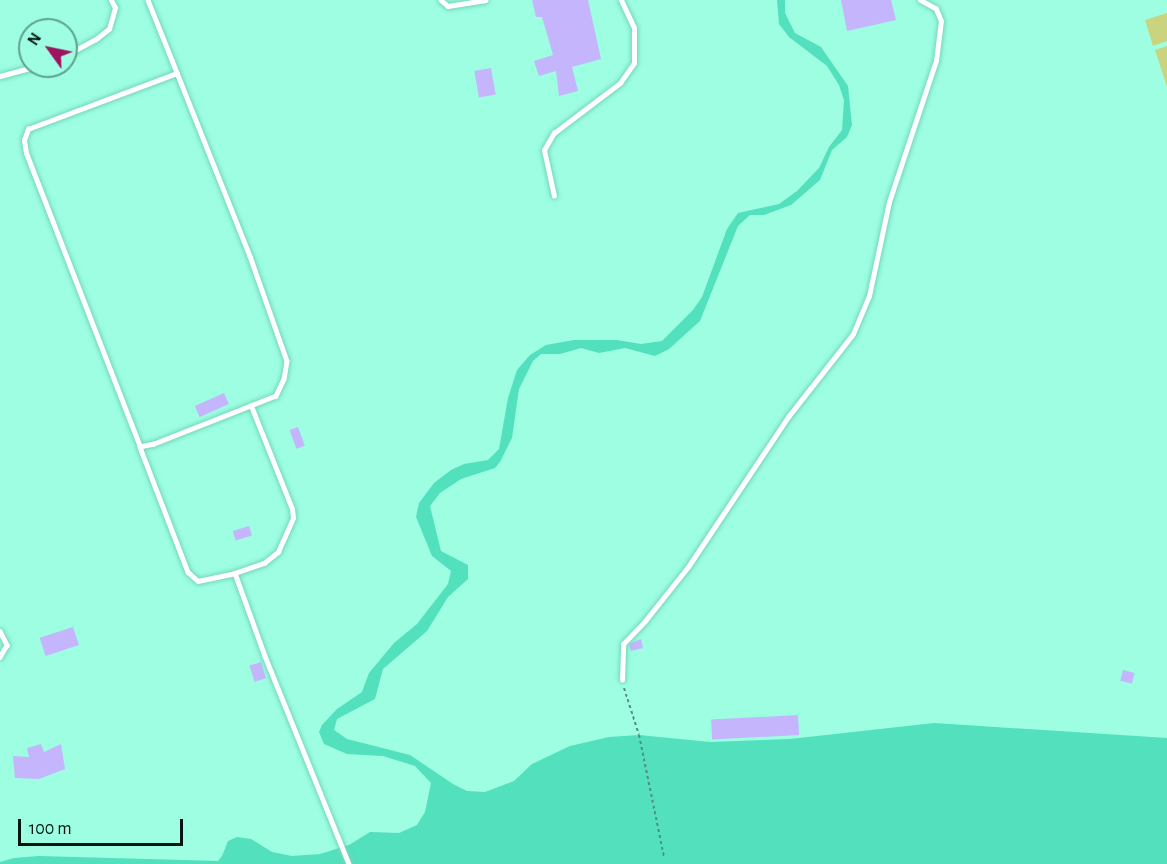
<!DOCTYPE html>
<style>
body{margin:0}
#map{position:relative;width:1167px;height:864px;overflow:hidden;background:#9dfee2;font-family:"Alegreya Sans",sans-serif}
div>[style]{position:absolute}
.green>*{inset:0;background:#cad37d}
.water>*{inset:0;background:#52e0bd}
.building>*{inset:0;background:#c4b5fd;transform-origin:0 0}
.path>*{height:2px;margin-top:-1px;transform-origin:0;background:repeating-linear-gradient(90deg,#52907e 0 3px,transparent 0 6px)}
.roads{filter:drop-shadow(0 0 2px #75d6bb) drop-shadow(0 0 2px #75d6bb)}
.service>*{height:4.5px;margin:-2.25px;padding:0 2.25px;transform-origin:2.25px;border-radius:2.25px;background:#fff}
span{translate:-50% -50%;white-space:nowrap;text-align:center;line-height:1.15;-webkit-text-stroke:4.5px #9dfee2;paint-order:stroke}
.north{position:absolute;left:18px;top:18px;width:60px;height:60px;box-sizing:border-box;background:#9dfee2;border:2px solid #5ea18e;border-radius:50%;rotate:303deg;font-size:16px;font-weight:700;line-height:24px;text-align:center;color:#00160f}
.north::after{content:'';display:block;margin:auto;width:21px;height:27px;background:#9e1461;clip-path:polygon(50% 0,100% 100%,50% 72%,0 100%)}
.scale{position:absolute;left:18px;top:819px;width:165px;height:27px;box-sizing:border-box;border:3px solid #00160f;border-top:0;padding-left:8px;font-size:18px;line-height:21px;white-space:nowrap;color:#00160f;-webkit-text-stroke:4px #9dfee2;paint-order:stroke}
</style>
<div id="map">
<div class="green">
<i style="clip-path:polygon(1167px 13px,1167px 41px,1153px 46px,1145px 20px)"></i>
<i style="clip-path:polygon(1167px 46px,1167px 87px,1155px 50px)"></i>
</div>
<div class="water">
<i style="clip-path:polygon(777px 0,785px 0,785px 13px,795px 33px,821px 47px,848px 86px,852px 125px,847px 137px,832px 150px,820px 180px,791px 205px,764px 215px,750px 215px,738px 226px,700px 321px,669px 349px,655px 356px,625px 348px,599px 353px,581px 348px,560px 354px,541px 354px,533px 361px,519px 389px,512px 438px,500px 462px,495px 468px,461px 479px,440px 493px,430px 506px,441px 551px,468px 565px,468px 579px,448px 597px,427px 631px,383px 669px,375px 699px,337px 719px,334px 730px,347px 739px,410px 755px,453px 784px,467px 791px,485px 792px,514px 781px,532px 764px,570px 746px,609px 737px,639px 735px,710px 742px,790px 739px,934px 723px,1167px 738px,1167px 864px,0 864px,0 862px,14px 858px,39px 856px,218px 861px,222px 856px,228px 841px,237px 837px,251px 839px,272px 852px,292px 856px,320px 854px,349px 845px,370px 832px,399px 833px,417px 825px,425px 812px,431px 783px,415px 766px,383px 756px,347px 754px,324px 744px,319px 732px,322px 725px,337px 709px,362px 692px,369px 673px,394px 643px,417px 624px,448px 584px,451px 571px,432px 556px,416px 517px,419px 503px,434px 483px,451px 470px,464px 464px,488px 460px,499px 449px,508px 398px,517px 370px,530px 355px,546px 345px,574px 340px,617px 340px,641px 344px,662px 341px,693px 310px,702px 297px,727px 229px,738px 213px,779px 204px,797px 191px,819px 168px,829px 147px,842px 130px,844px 100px,839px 85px,827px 66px,789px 37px,779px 24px)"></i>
</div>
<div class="building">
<i style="clip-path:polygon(532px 0,588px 0,601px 59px,572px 67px,578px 91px,559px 96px,556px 71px,539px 76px,534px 61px,553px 55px,542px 17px,536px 17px)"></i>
<i style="clip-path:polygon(841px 0,891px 0,896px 20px,847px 31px)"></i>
<i style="left:491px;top:68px;width:27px;height:17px;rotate:80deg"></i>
<i style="left:224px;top:393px;width:12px;height:32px;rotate:66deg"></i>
<i style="left:298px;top:427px;width:20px;height:9px;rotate:70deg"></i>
<i style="left:249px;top:526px;width:10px;height:17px;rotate:73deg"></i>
<i style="left:73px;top:627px;width:19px;height:35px;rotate:72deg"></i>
<i style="clip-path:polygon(641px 639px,643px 648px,631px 651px,629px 644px)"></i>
<i style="left:261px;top:662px;width:17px;height:12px;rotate:73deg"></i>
<i style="left:1123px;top:670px;width:12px;height:11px;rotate:14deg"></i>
<i style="left:798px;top:715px;width:20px;height:87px;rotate:87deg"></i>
<i style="clip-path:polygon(41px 744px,44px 752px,61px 744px,65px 769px,39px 779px,15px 778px,13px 756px,29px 757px,27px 748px)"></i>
</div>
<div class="path">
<i style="left:624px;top:688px;width:49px;rotate:72.3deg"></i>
<i style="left:639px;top:735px;width:125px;rotate:78.4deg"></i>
</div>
<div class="roads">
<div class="service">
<i style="left:148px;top:0;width:65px;rotate:68.2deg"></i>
<i style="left:172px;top:60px;width:211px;rotate:68.3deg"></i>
<i style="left:250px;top:256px;width:111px;rotate:70.6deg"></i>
<i style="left:287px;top:361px;width:18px;rotate:99deg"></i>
<i style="left:284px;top:379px;width:19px;rotate:115deg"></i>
<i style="left:276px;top:396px;width:131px;rotate:158.5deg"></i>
<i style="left:154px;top:444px;width:14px;rotate:168deg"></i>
<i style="left:140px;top:447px;width:315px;rotate:-111.2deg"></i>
<i style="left:26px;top:153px;width:13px;rotate:-99deg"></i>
<i style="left:24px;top:140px;width:12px;rotate:-70deg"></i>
<i style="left:28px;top:129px;width:159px;rotate:-20.6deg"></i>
<i style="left:441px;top:0;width:9px;rotate:41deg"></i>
<i style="left:448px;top:6px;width:38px;rotate:-9deg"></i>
<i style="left:66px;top:55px;width:34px;rotate:-28deg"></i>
<i style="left:96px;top:39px;width:16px;rotate:-38deg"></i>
<i style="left:109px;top:29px;width:22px;rotate:-74deg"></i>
<i style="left:115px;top:8px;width:9px;rotate:-117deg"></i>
<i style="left:0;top:76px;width:39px;rotate:-15deg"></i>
<i style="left:554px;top:196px;width:47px;rotate:-102.3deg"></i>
<i style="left:544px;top:150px;width:20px;rotate:-60deg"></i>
<i style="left:554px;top:133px;width:83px;rotate:-37.1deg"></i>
<i style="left:620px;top:83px;width:24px;rotate:-55deg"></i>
<i style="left:634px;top:63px;width:35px;rotate:-90deg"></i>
<i style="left:634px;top:28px;width:31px;rotate:-115deg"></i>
<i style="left:140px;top:447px;width:134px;rotate:69deg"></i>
<i style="left:188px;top:572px;width:13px;rotate:42deg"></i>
<i style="left:198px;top:581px;width:38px;rotate:-12deg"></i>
<i style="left:235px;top:573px;width:31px;rotate:-19deg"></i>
<i style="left:264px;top:563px;width:18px;rotate:-38deg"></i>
<i style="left:278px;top:552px;width:37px;rotate:-66deg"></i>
<i style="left:293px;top:518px;width:9px;rotate:-96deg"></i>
<i style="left:292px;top:509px;width:111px;rotate:-111.7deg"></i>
<i style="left:235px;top:573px;width:88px;rotate:70.1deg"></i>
<i style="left:265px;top:656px;width:224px;rotate:68deg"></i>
<i style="left:0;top:631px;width:16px;rotate:63deg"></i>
<i style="left:7px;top:645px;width:14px;rotate:120deg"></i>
<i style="left:622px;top:680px;width:36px;rotate:-88deg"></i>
<i style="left:623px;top:644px;width:32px;rotate:-46deg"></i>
<i style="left:645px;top:621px;width:69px;rotate:-51.5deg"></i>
<i style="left:688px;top:567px;width:180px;rotate:-56.3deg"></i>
<i style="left:788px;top:417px;width:105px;rotate:-51.9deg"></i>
<i style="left:853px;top:334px;width:41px;rotate:-67.2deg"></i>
<i style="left:869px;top:296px;width:96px;rotate:-78deg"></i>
<i style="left:889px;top:202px;width:149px;rotate:-71.6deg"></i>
<i style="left:936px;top:61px;width:40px;rotate:-82.9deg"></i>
<i style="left:941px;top:21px;width:13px;rotate:-113deg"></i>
<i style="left:936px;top:9px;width:18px;rotate:-151deg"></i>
</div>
</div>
<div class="north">N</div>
<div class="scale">100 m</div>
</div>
